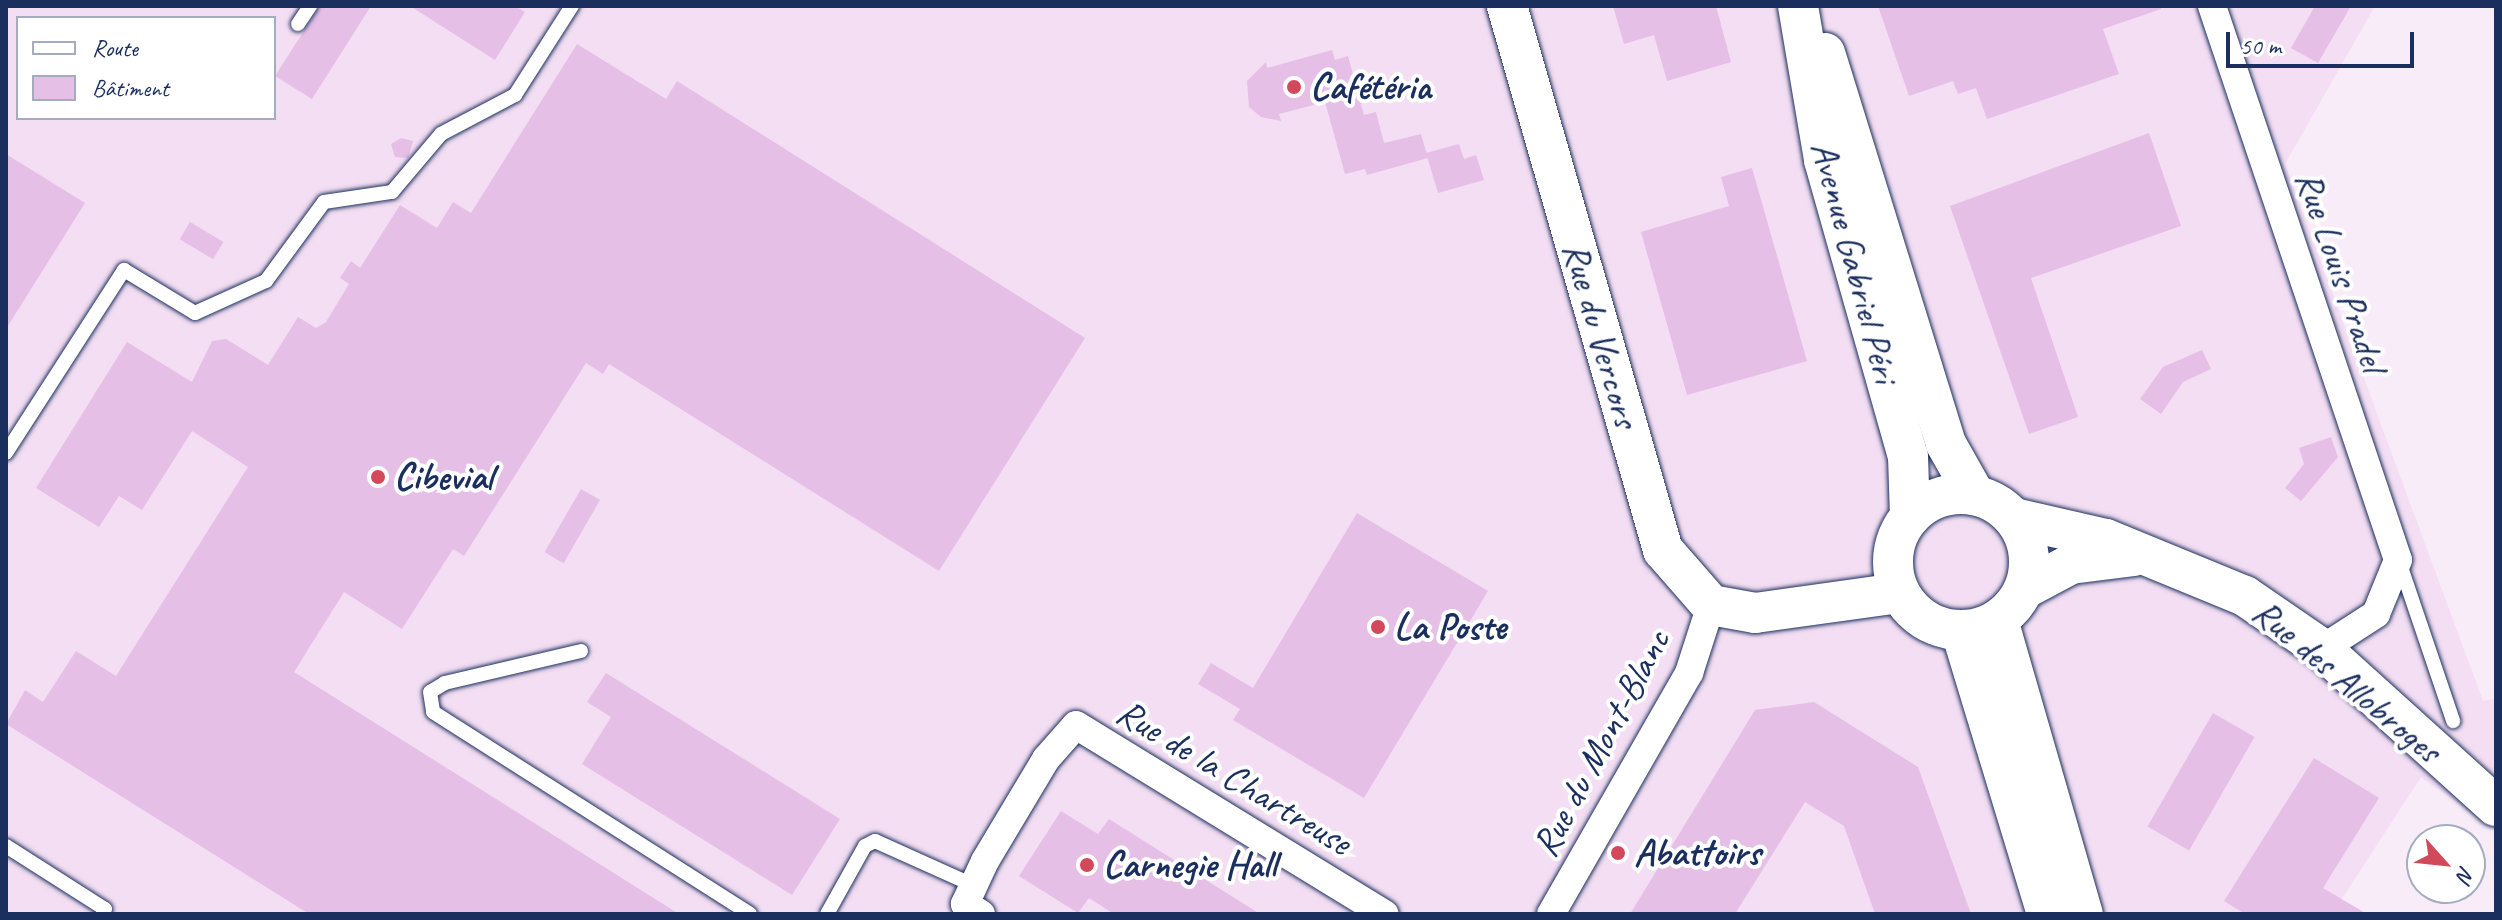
<!DOCTYPE html>
<meta charset="utf-8">
<style>
body{margin:0}
#map{position:relative;width:2502px;height:920px;overflow:hidden;background:#f8ecf8;font-family:Caveat,sans-serif}
div>[style]{position:absolute}
.built>*{inset:0;background:#f3def3}
.building>*{inset:0;background:#e6bfe7;transform-origin:0 0}
.roads{filter:drop-shadow(0 0 2px #1b2f5e) drop-shadow(0 0 2px #1b2f5e)}
.lane>*{height:14px;margin:-7px;padding:0 7px;transform-origin:7px;border-radius:7px;background:#fff}
.street>*{height:28px;margin:-14px;padding:0 14px;transform-origin:14px;border-radius:14px;background:#fff}
.secondary>*{height:40px;margin:-20px;padding:0 20px;transform-origin:20px;border-radius:20px;background:#fff}
.secondary>.ring{margin:-20px;padding:0;box-sizing:content-box;background:none;border:40px solid #fff;border-radius:50%}
.dots>*{width:22px;height:22px;translate:-50% -50%;box-sizing:border-box;border:4px solid #fff;border-radius:50%}
span{translate:-50% -50%;white-space:nowrap;text-align:center;line-height:1.15;-webkit-text-stroke:8px #fff;paint-order:stroke}
.poi-label{font-size:38px;color:#1b2f5e;font-weight:700}
.left{translate:0 -50%;text-align:left}
.street-label{font-size:38px;color:#1b2f5e}
.frame{position:absolute;inset:0;border:8px solid #1b2f5e;pointer-events:none}
.legend{position:absolute;left:16px;top:16px;width:260px;height:104px;box-sizing:border-box;background:#fff;border:2px solid #a4acbf;margin:0;padding:10px 14px;list-style:none;font-size:24px;color:#1b2f5e}
.legend li{display:flex;align-items:center;gap:16px;height:40px}
.legend b{width:40px;border:2px solid #a4acbf}
.north{position:absolute;left:2406px;top:824px;width:80px;height:80px;box-sizing:border-box;background:#fff;border:2px solid #a4acbf;border-radius:50%;rotate:117deg;font-size:22px;font-weight:700;line-height:32px;text-align:center;color:#1b2f5e}
.north::after{content:'';display:block;margin:auto;width:28px;height:36px;background:#d1495b;clip-path:polygon(50% 0,100% 100%,50% 72%,0 100%)}
.scale{position:absolute;left:2226px;top:32px;width:188px;height:36px;box-sizing:border-box;border:4px solid #1b2f5e;border-top:0;padding-left:10px;font-size:24px;line-height:28px;white-space:nowrap;color:#1b2f5e;-webkit-text-stroke:6px #fff;paint-order:stroke}
</style>
<div id="map">
<div class="built">
<i style="clip-path:polygon(evenodd,6px 6px,2375px 6px,2285px 164px,2483px 701px,2496px 698px,2496px 831px,2421px 777px,2332px 914px,6px 914px,6px 6px,18px 18px,274px 18px,274px 118px,18px 118px,18px 18px)"></i>
</div>
<div class="building">
<i style="clip-path:polygon(320px 6px,371px 6px,312px 99px,275px 76px)"></i>
<i style="clip-path:polygon(410px 6px,515px 6px,525px 12px,495px 60px)"></i>
<i style="clip-path:polygon(1613px 6px,1716px 6px,1731px 62px,1667px 81px,1654px 35px,1624px 44px)"></i>
<i style="clip-path:polygon(1878px 6px,2160px 6px,2161px 9px,2103px 29px,2119px 74px,1987px 119px,1976px 88px,1958px 94px,1953px 81px,1909px 96px)"></i>
<i style="clip-path:polygon(2315px 6px,2351px 6px,2318px 63px,2291px 48px)"></i>
<i style="clip-path:polygon(577px 44px,666px 99px,677px 81px,1085px 338px,939px 571px,609px 364px,603px 374px,586px 363px,464px 556px,453px 549px,402px 629px,344px 592px,294px 672px,679px 914px,309px 914px,6px 724px,25px 690px,43px 702px,76px 651px,116px 676px,248px 467px,192px 431px,142px 510px,119px 496px,99px 527px,36px 488px,127px 342px,192px 382px,212px 341px,226px 339px,268px 365px,298px 317px,316px 328px,326px 322px,349px 284px,340px 278px,351px 261px,360px 268px,400px 205px,437px 228px,453px 202px,471px 213px)"></i>
<i style="clip-path:polygon(1332px 50px,1335px 60px,1348px 56px,1364px 115px,1376px 112px,1384px 143px,1421px 134px,1428px 158px,1367px 175px,1365px 169px,1345px 174px,1325px 102px,1279px 114px,1281px 121px,1261px 117px,1249px 107px,1247px 81px,1266px 62px,1267px 68px)"></i>
<i style="clip-path:polygon(2149px 133px,2181px 226px,2031px 278px,2078px 417px,2029px 434px,1950px 206px)"></i>
<i style="clip-path:polygon(401px 138px,413px 141px,408px 158px,395px 157px,391px 144px)"></i>
<i style="clip-path:polygon(1459px 144px,1464px 159px,1476px 155px,1484px 180px,1438px 193px,1426px 153px)"></i>
<i style="clip-path:polygon(6px 154px,85px 203px,6px 329px)"></i>
<i style="clip-path:polygon(1752px 168px,1807px 361px,1687px 395px,1641px 232px,1729px 206px,1721px 177px)"></i>
<i style="left:190px;top:222px;width:39px;height:20px;rotate:31deg"></i>
<i style="clip-path:polygon(2202px 350px,2211px 369px,2183px 382px,2161px 414px,2140px 399px,2163px 367px)"></i>
<i style="clip-path:polygon(2331px 437px,2338px 457px,2301px 501px,2285px 488px,2304px 464px,2299px 448px)"></i>
<i style="left:581px;top:489px;width:22px;height:73px;rotate:30deg"></i>
<i style="clip-path:polygon(1357px 513px,1488px 591px,1364px 798px,1233px 720px,1240px 709px,1198px 684px,1211px 663px,1253px 688px)"></i>
<i style="clip-path:polygon(606px 673px,840px 819px,792px 895px,582px 764px,611px 717px,587px 702px)"></i>
<i style="clip-path:polygon(1814px 702px,1918px 767px,1971px 914px,1875px 914px,1844px 826px,1805px 802px,1735px 914px,1630px 914px,1755px 710px)"></i>
<i style="left:2213px;top:713px;width:48px;height:131px;rotate:30deg"></i>
<i style="clip-path:polygon(2314px 758px,2379px 798px,2323px 888px,2367px 914px,2245px 914px,2224px 901px)"></i>
<i style="clip-path:polygon(1061px 811px,1098px 834px,1109px 819px,1260px 914px,1114px 914px,1089px 898px,1078px 913px,1019px 876px)"></i>
</div>
<div class="roads">
<div class="lane">
<i style="left:298px;top:24px;width:22px;rotate:-56deg"></i>
<i style="left:6px;top:453px;width:218px;rotate:-57.2deg"></i>
<i style="left:124px;top:270px;width:83px;rotate:31.2deg"></i>
<i style="left:195px;top:313px;width:78px;rotate:-24.3deg"></i>
<i style="left:266px;top:281px;width:98px;rotate:-53.7deg"></i>
<i style="left:324px;top:202px;width:69px;rotate:-8.4deg"></i>
<i style="left:392px;top:192px;width:76px;rotate:-49.8deg"></i>
<i style="left:441px;top:134px;width:84px;rotate:-27.8deg"></i>
<i style="left:515px;top:95px;width:106px;rotate:-57.4deg"></i>
<i style="left:2400px;top:564px;width:166px;rotate:71.3deg"></i>
<i style="left:581px;top:651px;width:140px;rotate:166.8deg"></i>
<i style="left:445px;top:683px;width:17px;rotate:149deg"></i>
<i style="left:430px;top:692px;width:20px;rotate:81deg"></i>
<i style="left:433px;top:712px;width:376px;rotate:32.5deg"></i>
<i style="left:6px;top:846px;width:117px;rotate:32.5deg"></i>
<i style="left:105px;top:909px;width:5px;rotate:112deg"></i>
<i style="left:827px;top:914px;width:78px;rotate:-60.8deg"></i>
<i style="left:865px;top:846px;width:11px;rotate:-27deg"></i>
<i style="left:875px;top:841px;width:107px;rotate:24.2deg"></i>
</div>
<div class="street">
<i style="left:2212px;top:6px;width:584px;rotate:71.44deg"></i>
<i style="left:2398px;top:560px;width:58px;rotate:112.2deg"></i>
<i style="left:2376px;top:614px;width:64px;rotate:147.1deg"></i>
<i style="left:981px;top:914px;width:19px;rotate:-148deg"></i>
<i style="left:965px;top:904px;width:47px;rotate:-65.1deg"></i>
<i style="left:985px;top:861px;width:119px;rotate:-59.1deg"></i>
<i style="left:1046px;top:759px;width:45px;rotate:-48.6deg"></i>
<i style="left:1076px;top:725px;width:362px;rotate:31.5deg"></i>
<i style="left:1551px;top:914px;width:278px;rotate:-60.2deg"></i>
<i style="left:1689px;top:673px;width:71px;rotate:-72.1deg"></i>
</div>
<div class="secondary">
<i style="left:1507px;top:6px;width:566px;rotate:74deg"></i>
<i style="left:1663px;top:550px;width:73px;rotate:48.9deg"></i>
<i style="left:1711px;top:605px;width:45px;rotate:10.3deg"></i>
<i style="left:1755px;top:613px;width:146px;rotate:-7.9deg"></i>
<i style="left:1798px;top:6px;width:156px;rotate:80.4deg"></i>
<i style="left:1824px;top:160px;width:308px;rotate:74.2deg"></i>
<i style="left:1908px;top:456px;width:61px;rotate:88.1deg"></i>
<i style="left:1825px;top:53px;width:409px;rotate:72.8deg"></i>
<i style="left:1946px;top:444px;width:59px;rotate:60.4deg"></i>
<i class="ring" style="left:1893px;top:494px;width:96px;height:96px"></i>
<i style="left:2014px;top:518px;width:94px;rotate:12.9deg"></i>
<i style="left:2106px;top:539px;width:150px;rotate:22.3deg"></i>
<i style="left:2245px;top:596px;width:93px;rotate:34.5deg"></i>
<i style="left:2322px;top:649px;width:234px;rotate:42.1deg"></i>
<i style="left:2024px;top:589px;width:53px;rotate:-28deg"></i>
<i style="left:2071px;top:564px;width:64px;rotate:-7.2deg"></i>
<i style="left:1998px;top:620px;width:306px;rotate:73.9deg"></i>
<i style="left:1961px;top:631px;width:296px;rotate:73.1deg"></i>
</div>
</div>
<div class="dots">
<i style="left:1294px;top:87px;background:#d1495b"></i>
<i style="left:378px;top:477px;background:#d1495b"></i>
<i style="left:1378px;top:627px;background:#d1495b"></i>
<i style="left:1618px;top:853px;background:#d1495b"></i>
<i style="left:1087px;top:865px;background:#d1495b"></i>
</div>
<div class="poi-label">
<span class="left" style="left:1310px;top:87px">Cafétéria</span>
<span class="left" style="left:394px;top:477px">Cibevial</span>
<span class="left" style="left:1394px;top:627px">La Poste</span>
<span class="left" style="left:1634px;top:853px">Abattoirs</span>
<span class="left" style="left:1103px;top:865px">Carnegie Hall</span>
</div>
<div class="street-label">
<span style="left:1855px;top:262px;rotate:75deg">Avenue Gabriel Péri</span>
<span style="left:2341px;top:271px;rotate:71deg">Rue Louis Pradel</span>
<span style="left:1601px;top:335px;rotate:74deg">Rue du Vercors</span>
<span style="left:2347px;top:681px;rotate:40deg">Rue des Allobroges</span>
<span style="left:1601px;top:743px;rotate:-62deg">Rue du Mont-Blanc</span>
<span style="left:1234px;top:777px;rotate:31deg">Rue de la Chartreuse</span>
</div>
<div class="frame"></div>
<ul class="legend">
<li><b style="height:10px;background:#fff"></b>Route</li>
<li><b style="height:22px;background:#e6bfe7"></b>Bâtiment</li>
</ul>
<div class="north">N</div>
<div class="scale">50 m</div>
</div>
